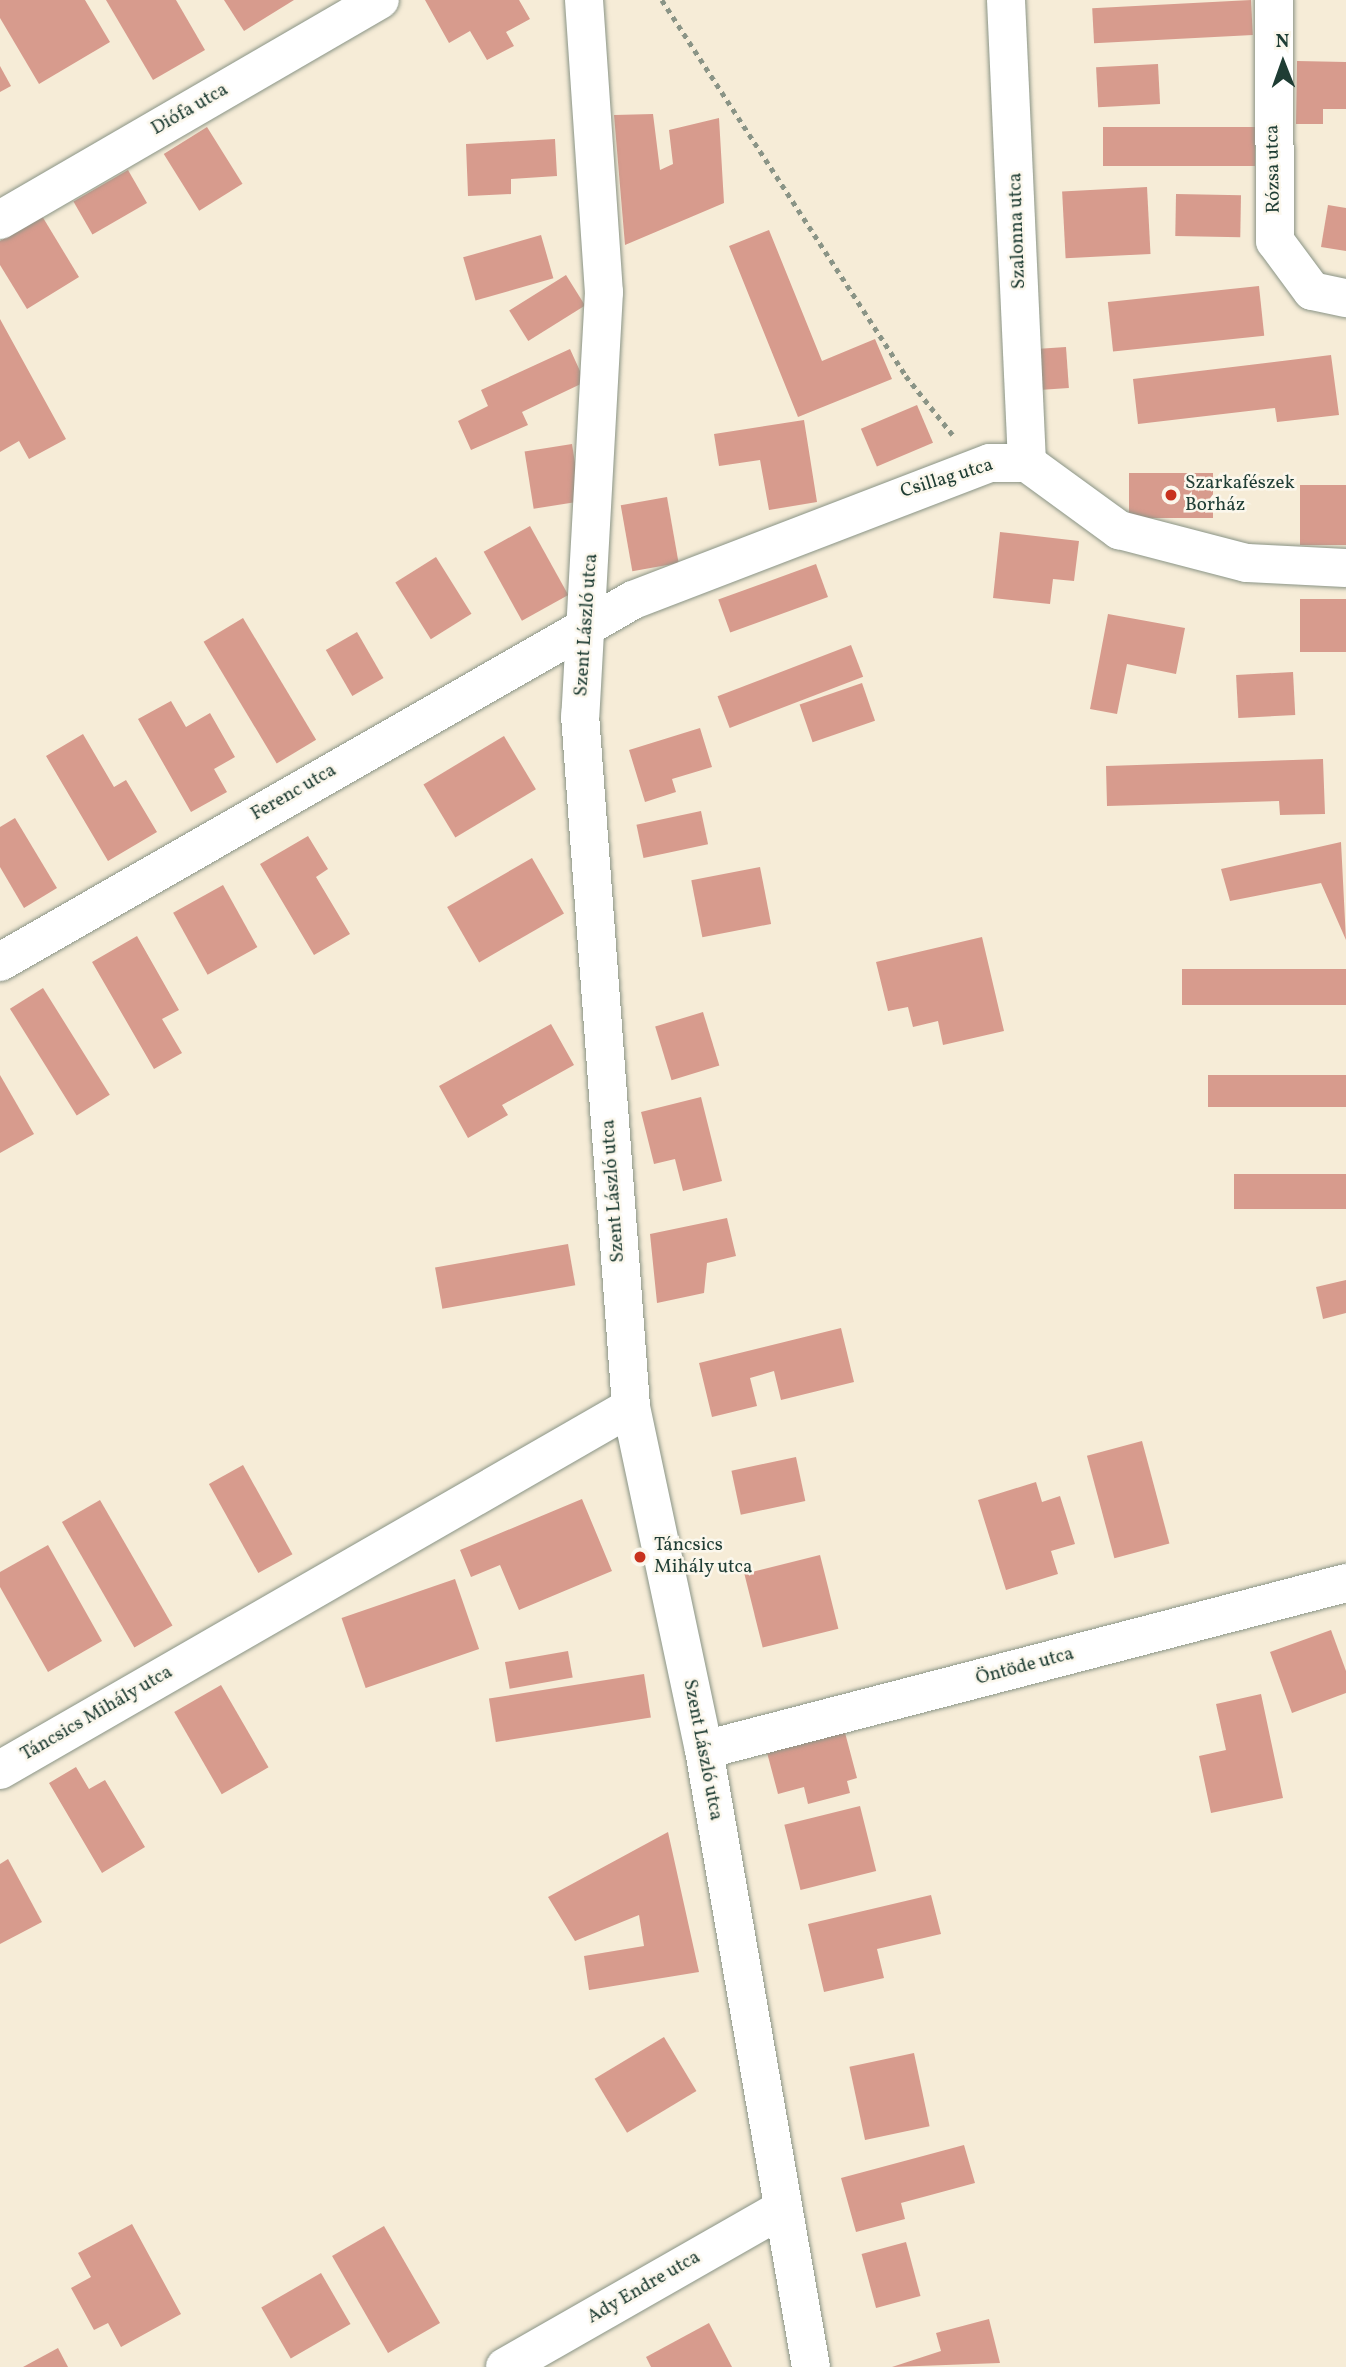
<!DOCTYPE html>
<meta charset="utf-8">
<style>
body{margin:0}
#map{position:relative;width:1346px;height:2367px;overflow:hidden;background:#f6ecd7;font-family:Vollkorn,serif}
div>[style]{position:absolute}
.building>*{inset:0;background:#d79b8d;transform-origin:0 0}
.path>*{height:4.5px;margin-top:-2.25px;transform-origin:0;background:repeating-linear-gradient(90deg,#8a9486 0 5px,transparent 0 10px)}
.roads{filter:drop-shadow(0 0 2px #8a9486) drop-shadow(0 0 2px #8a9486)}
.street>*{height:38px;margin:-19px;padding:0 19px;transform-origin:19px;border-radius:19px;background:#fff}
.secondary>*{height:38px;margin:-19px;padding:0 19px;transform-origin:19px;border-radius:19px;background:#fff}
.dots>*{width:19px;height:19px;translate:-50% -50%;box-sizing:border-box;border:4px solid #fbf7ec;border-radius:50%}
span{translate:-50% -50%;white-space:nowrap;text-align:center;line-height:1.15;-webkit-text-stroke:5px #fbf7ec;paint-order:stroke}
.street-label{font-size:19px;color:#1f3d34}
.poi-label{font-size:19px;color:#1f3d34}
.left{translate:0 -50%;text-align:left}
.north{position:absolute;left:1248px;top:28px;width:70px;height:70px;-webkit-text-stroke:5px #fbf7ec;paint-order:stroke;rotate:359deg;font-size:19px;font-weight:700;line-height:28px;text-align:center;color:#1f3d34}
.north::after{content:'';display:block;margin:auto;width:24px;height:32px;background:#1f3d34;clip-path:polygon(50% 0,100% 100%,50% 72%,0 100%)}
</style>
<div id="map">
<div class="building">
<i style="clip-path:polygon(0 0,85px 0,110px 42px,39px 84px,0 18px)"></i>
<i style="clip-path:polygon(106px 0,176px 0,205px 50px,153px 80px)"></i>
<i style="clip-path:polygon(224px 0,294px 0,244px 31px)"></i>
<i style="clip-path:polygon(425px 0,519px 0,530px 19px,506px 32px,514px 46px,487px 60px,470px 31px,449px 43px)"></i>
<i style="left:1251px;top:0;width:35px;height:159px;rotate:87deg"></i>
<i style="clip-path:polygon(1297px 61px,1346px 62px,1346px 109px,1323px 109px,1323px 124px,1296px 124px)"></i>
<i style="left:1158px;top:64px;width:40px;height:62px;rotate:87deg"></i>
<i style="clip-path:polygon(0 66px,11px 86px,0 92px)"></i>
<i style="clip-path:polygon(653px 114px,660px 170px,673px 164px,669px 130px,719px 118px,724px 203px,625px 245px,614px 115px)"></i>
<i style="left:207px;top:127px;width:67px;height:51px;rotate:58deg"></i>
<i style="left:1103px;top:127px;width:152px;height:39px"></i>
<i style="clip-path:polygon(555px 139px,557px 176px,511px 179px,511px 194px,468px 196px,466px 144px)"></i>
<i style="left:128px;top:170px;width:38px;height:63px;rotate:60deg"></i>
<i style="left:1147px;top:187px;width:67px;height:85px;rotate:87deg"></i>
<i style="left:1176px;top:194px;width:65px;height:42px;rotate:1deg"></i>
<i style="clip-path:polygon(1328px 205px,1346px 208px,1346px 251px,1321px 247px)"></i>
<i style="clip-path:polygon(42px 216px,79px 277px,27px 309px,0 265px,0 241px)"></i>
<i style="clip-path:polygon(769px 230px,822px 361px,875px 339px,892px 379px,798px 417px,729px 246px)"></i>
<i style="left:541px;top:235px;width:45px;height:81px;rotate:74deg"></i>
<i style="left:566px;top:275px;width:36px;height:67px;rotate:58deg"></i>
<i style="left:1259px;top:286px;width:50px;height:152px;rotate:84deg"></i>
<i style="clip-path:polygon(0 319px,66px 439px,29px 459px,19px 441px,0 452px)"></i>
<i style="left:1066px;top:347px;width:41px;height:30px;rotate:86deg"></i>
<i style="clip-path:polygon(570px 349px,585px 382px,522px 412px,528px 425px,471px 450px,458px 421px,488px 406px,481px 390px)"></i>
<i style="clip-path:polygon(1331px 355px,1339px 415px,1277px 422px,1275px 408px,1138px 424px,1133px 379px)"></i>
<i style="left:917px;top:405px;width:41px;height:61px;rotate:67deg"></i>
<i style="clip-path:polygon(804px 420px,817px 502px,769px 510px,760px 460px,719px 466px,714px 434px)"></i>
<i style="left:572px;top:444px;width:58px;height:48px;rotate:81deg"></i>
<i style="left:1129px;top:473px;width:84px;height:45px"></i>
<i style="left:1346px;top:485px;width:60px;height:46px;rotate:90deg"></i>
<i style="left:667px;top:497px;width:67px;height:47px;rotate:80deg"></i>
<i style="left:530px;top:526px;width:79px;height:53px;rotate:61deg"></i>
<i style="clip-path:polygon(1000px 532px,1079px 541px,1074px 581px,1053px 579px,1050px 604px,993px 598px)"></i>
<i style="left:436px;top:557px;width:67px;height:48px;rotate:58deg"></i>
<i style="left:816px;top:564px;width:35px;height:104px;rotate:70deg"></i>
<i style="left:1346px;top:599px;width:53px;height:46px;rotate:90deg"></i>
<i style="clip-path:polygon(1108px 614px,1185px 628px,1176px 674px,1127px 664px,1117px 714px,1090px 709px)"></i>
<i style="left:243px;top:618px;width:142px;height:46px;rotate:59deg"></i>
<i style="left:357px;top:632px;width:53px;height:36px;rotate:60deg"></i>
<i style="left:851px;top:645px;width:34px;height:143px;rotate:69deg"></i>
<i style="left:1293px;top:672px;width:43px;height:57px;rotate:87deg"></i>
<i style="left:862px;top:683px;width:40px;height:66px;rotate:71deg"></i>
<i style="clip-path:polygon(171px 701px,186px 727px,210px 713px,235px 757px,214px 769px,227px 792px,191px 812px,138px 719px)"></i>
<i style="clip-path:polygon(700px 728px,712px 767px,672px 779px,676px 792px,645px 802px,629px 750px)"></i>
<i style="clip-path:polygon(83px 734px,114px 787px,126px 780px,157px 832px,108px 861px,46px 756px)"></i>
<i style="left:504px;top:736px;width:62px;height:94px;rotate:59deg"></i>
<i style="clip-path:polygon(1323px 759px,1325px 814px,1280px 815px,1279px 801px,1107px 806px,1106px 766px)"></i>
<i style="left:701px;top:811px;width:34px;height:66px;rotate:78deg"></i>
<i style="clip-path:polygon(15px 818px,57px 888px,24px 908px,0 867px,0 827px)"></i>
<i style="clip-path:polygon(308px 836px,328px 869px,316px 877px,350px 934px,314px 955px,260px 864px)"></i>
<i style="clip-path:polygon(1341px 842px,1346px 940px,1321px 883px,1230px 901px,1221px 869px)"></i>
<i style="left:532px;top:858px;width:64px;height:98px;rotate:60deg"></i>
<i style="left:760px;top:867px;width:58px;height:70px;rotate:79deg"></i>
<i style="left:223px;top:885px;width:71px;height:57px;rotate:61deg"></i>
<i style="clip-path:polygon(137px 936px,179px 1010px,162px 1019px,182px 1053px,154px 1069px,92px 962px)"></i>
<i style="clip-path:polygon(982px 937px,1004px 1031px,943px 1045px,938px 1021px,913px 1027px,908px 1007px,888px 1011px,876px 962px)"></i>
<i style="left:1346px;top:969px;width:36px;height:164px;rotate:90deg"></i>
<i style="left:43px;top:988px;width:126px;height:39px;rotate:58deg"></i>
<i style="left:703px;top:1012px;width:56px;height:50px;rotate:73deg"></i>
<i style="clip-path:polygon(551px 1024px,574px 1065px,502px 1105px,508px 1115px,468px 1138px,439px 1086px)"></i>
<i style="clip-path:polygon(0 1075px,34px 1134px,0 1153px)"></i>
<i style="left:1346px;top:1075px;width:32px;height:138px;rotate:90deg"></i>
<i style="clip-path:polygon(701px 1097px,722px 1181px,683px 1191px,675px 1159px,654px 1164px,641px 1112px)"></i>
<i style="left:1346px;top:1174px;width:35px;height:112px;rotate:90deg"></i>
<i style="clip-path:polygon(727px 1218px,736px 1256px,707px 1263px,704px 1293px,657px 1303px,650px 1234px)"></i>
<i style="left:568px;top:1244px;width:42px;height:135px;rotate:80deg"></i>
<i style="clip-path:polygon(1346px 1280px,1346px 1313px,1323px 1319px,1316px 1287px)"></i>
<i style="clip-path:polygon(841px 1328px,854px 1382px,781px 1400px,774px 1371px,750px 1378px,757px 1406px,712px 1417px,699px 1363px)"></i>
<i style="left:1142px;top:1441px;width:106px;height:57px;rotate:75deg"></i>
<i style="left:796px;top:1457px;width:45px;height:66px;rotate:78deg"></i>
<i style="left:243px;top:1465px;width:102px;height:39px;rotate:61deg"></i>
<i style="clip-path:polygon(1036px 1482px,1042px 1502px,1060px 1496px,1075px 1544px,1051px 1551px,1058px 1574px,1006px 1590px,978px 1500px)"></i>
<i style="clip-path:polygon(582px 1499px,612px 1571px,519px 1610px,500px 1565px,471px 1577px,460px 1550px)"></i>
<i style="left:100px;top:1500px;width:145px;height:44px;rotate:60deg"></i>
<i style="clip-path:polygon(48px 1545px,102px 1641px,48px 1672px,0 1587px,0 1572px)"></i>
<i style="left:820px;top:1555px;width:76px;height:78px;rotate:76deg"></i>
<i style="left:455px;top:1579px;width:74px;height:120px;rotate:71deg"></i>
<i style="clip-path:polygon(1331px 1630px,1346px 1671px,1346px 1693px,1292px 1713px,1270px 1652px)"></i>
<i style="left:568px;top:1651px;width:27px;height:64px;rotate:80deg"></i>
<i style="left:644px;top:1674px;width:44px;height:157px;rotate:81deg"></i>
<i style="left:221px;top:1685px;width:95px;height:54px;rotate:60deg"></i>
<i style="clip-path:polygon(1261px 1694px,1283px 1798px,1211px 1813px,1199px 1756px,1226px 1750px,1216px 1704px)"></i>
<i style="clip-path:polygon(843px 1725px,857px 1778px,847px 1781px,850px 1793px,808px 1804px,804px 1787px,778px 1794px,765px 1745px)"></i>
<i style="clip-path:polygon(76px 1767px,89px 1789px,105px 1780px,145px 1847px,102px 1873px,49px 1783px)"></i>
<i style="left:860px;top:1806px;width:67px;height:78px;rotate:76deg"></i>
<i style="clip-path:polygon(668px 1832px,699px 1972px,589px 1990px,584px 1956px,644px 1946px,639px 1915px,575px 1941px,548px 1897px)"></i>
<i style="clip-path:polygon(8px 1859px,42px 1922px,0 1944px,0 1864px)"></i>
<i style="clip-path:polygon(931px 1895px,941px 1934px,877px 1949px,884px 1978px,824px 1992px,808px 1924px)"></i>
<i style="left:664px;top:2037px;width:63px;height:81px;rotate:59deg"></i>
<i style="left:914px;top:2053px;width:75px;height:66px;rotate:78deg"></i>
<i style="clip-path:polygon(964px 2145px,975px 2183px,901px 2203px,905px 2219px,856px 2232px,841px 2178px)"></i>
<i style="clip-path:polygon(132px 2224px,181px 2314px,121px 2347px,108px 2323px,94px 2330px,71px 2288px,91px 2277px,78px 2253px)"></i>
<i style="left:384px;top:2226px;width:112px;height:60px;rotate:60deg"></i>
<i style="left:906px;top:2242px;width:56px;height:46px;rotate:75deg"></i>
<i style="left:321px;top:2273px;width:59px;height:69px;rotate:60deg"></i>
<i style="clip-path:polygon(989px 2319px,1000px 2363px,892px 2367px,941px 2351px,936px 2333px)"></i>
<i style="clip-path:polygon(709px 2323px,732px 2367px,651px 2367px,646px 2357px)"></i>
<i style="clip-path:polygon(58px 2348px,68px 2367px,23px 2367px)"></i>
</div>
<div class="path">
<i style="left:662px;top:0;width:448px;rotate:57deg"></i>
<i style="left:906px;top:376px;width:75px;rotate:51.5deg"></i>
</div>
<div class="roads">
<div class="street">
<i style="left:584px;top:0;width:293px;rotate:86.1deg"></i>
<i style="left:604px;top:292px;width:424px;rotate:93.2deg"></i>
<i style="left:580px;top:715px;width:694px;rotate:85.78deg"></i>
<i style="left:631px;top:1407px;width:351px;rotate:78deg"></i>
<i style="left:1006px;top:0;width:463px;rotate:87.4deg"></i>
<i style="left:1274px;top:0;width:241px;rotate:89.8deg"></i>
<i style="left:1275px;top:241px;width:62px;rotate:53.5deg"></i>
<i style="left:1312px;top:291px;width:35px;rotate:12deg"></i>
<i style="left:0;top:220px;width:439px;rotate:-30.1deg"></i>
<i style="left:0;top:962px;width:729px;rotate:-29.76deg"></i>
<i style="left:633px;top:600px;width:382px;rotate:-21deg"></i>
<i style="left:990px;top:463px;width:37px"></i>
<i style="left:1027px;top:463px;width:114px;rotate:36.1deg"></i>
<i style="left:1119px;top:530px;width:132px;rotate:14.5deg"></i>
<i style="left:1247px;top:563px;width:99px;rotate:2.9deg"></i>
<i style="left:0;top:1770px;width:728px;rotate:-29.91deg"></i>
<i style="left:505px;top:2367px;width:319px;rotate:-29.7deg"></i>
</div>
<div class="secondary">
<i style="left:811px;top:2367px;width:626px;rotate:-99.84deg"></i>
<i style="left:704px;top:1750px;width:663px;rotate:-14.58deg"></i>
</div>
</div>
<div class="dots">
<i style="left:1171px;top:495px;background:#c8321e"></i>
<i style="left:640px;top:1557px;background:#c8321e"></i>
</div>
<div class="street-label">
<span style="left:190px;top:110px;rotate:-30deg">Diófa utca</span>
<span style="left:1274px;top:169px;rotate:-91deg">Rózsa utca</span>
<span style="left:1018px;top:231px;rotate:-92deg">Szalonna utca</span>
<span style="left:947px;top:479px;rotate:-17deg">Csillag utca</span>
<span style="left:587px;top:625px;rotate:-86deg">Szent László utca</span>
<span style="left:294px;top:793px;rotate:-30deg">Ferenc utca</span>
<span style="left:614px;top:1191px;rotate:-94deg">Szent László utca</span>
<span style="left:1025px;top:1667px;rotate:-15deg">Öntöde utca</span>
<span style="left:97px;top:1714px;rotate:-30deg">Táncsics Mihály utca</span>
<span style="left:702px;top:1750px;rotate:79deg">Szent László utca</span>
<span style="left:644px;top:2288px;rotate:-30deg">Ady Endre utca</span>
</div>
<div class="poi-label">
<span class="left" style="left:1185px;top:495px">Szarkafészek<br>Borház</span>
<span class="left" style="left:654px;top:1557px">Táncsics<br>Mihály utca</span>
</div>
<div class="north">N</div>
</div>
